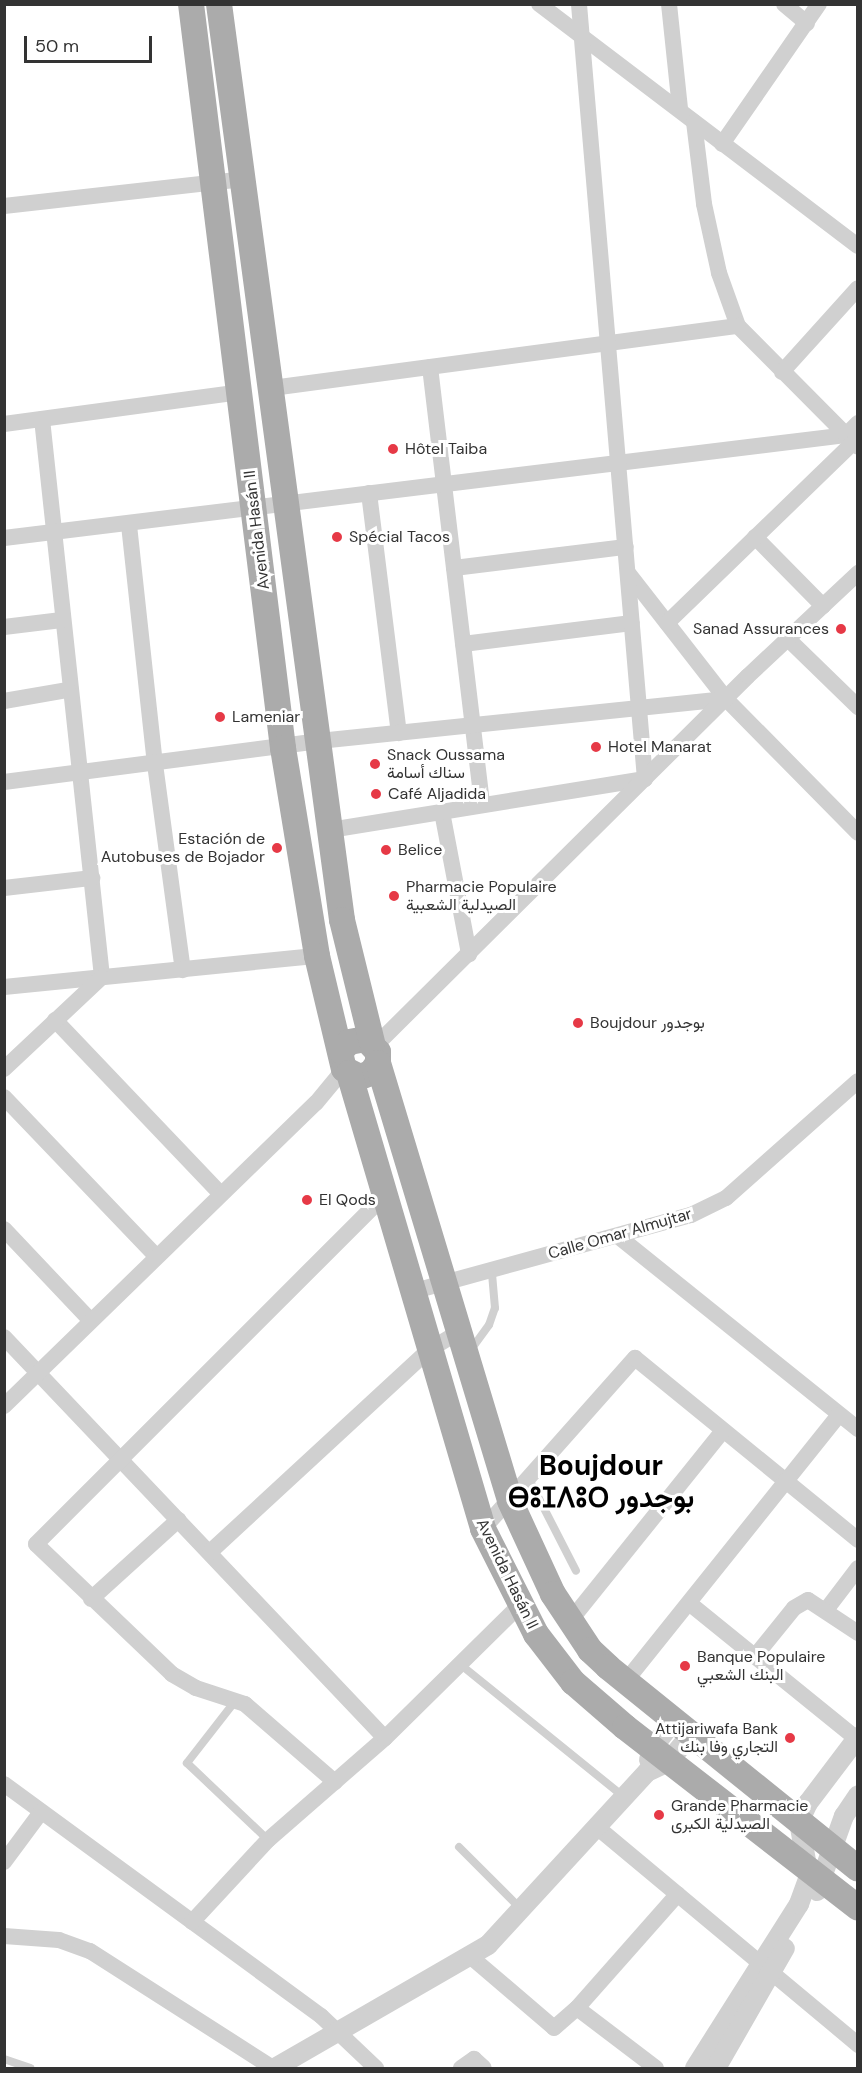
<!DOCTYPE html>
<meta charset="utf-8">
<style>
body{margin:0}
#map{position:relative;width:862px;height:2073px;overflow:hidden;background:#fff;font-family:"DM Sans",Vazirmatn,"Noto Sans Tifinagh",sans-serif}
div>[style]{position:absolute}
.service>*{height:8px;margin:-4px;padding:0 4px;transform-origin:4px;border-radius:4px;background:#d0d0d0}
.minor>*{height:16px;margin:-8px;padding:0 8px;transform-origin:8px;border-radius:8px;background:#d0d0d0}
.tertiary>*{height:20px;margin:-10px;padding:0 10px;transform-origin:10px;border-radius:10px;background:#d0d0d0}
.primary>*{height:26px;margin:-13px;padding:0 13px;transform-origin:13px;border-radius:13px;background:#ababab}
.dots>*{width:16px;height:16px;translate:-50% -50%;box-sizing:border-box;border:3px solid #fff;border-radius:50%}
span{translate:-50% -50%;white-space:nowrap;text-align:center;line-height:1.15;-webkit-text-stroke:6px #fff;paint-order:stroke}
.poi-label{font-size:16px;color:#333}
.left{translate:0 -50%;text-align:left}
.right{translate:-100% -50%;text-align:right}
.street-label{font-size:16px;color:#333}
.town-label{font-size:28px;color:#000;font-weight:700}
.frame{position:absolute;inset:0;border:6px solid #333;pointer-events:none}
.scale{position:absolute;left:24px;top:36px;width:128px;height:27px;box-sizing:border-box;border:3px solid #333;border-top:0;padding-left:8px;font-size:18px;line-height:21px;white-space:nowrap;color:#333;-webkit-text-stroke:4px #fff;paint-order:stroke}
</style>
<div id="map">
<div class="service">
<i style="left:470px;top:1351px;width:32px;rotate:-54deg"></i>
<i style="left:489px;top:1325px;width:18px;rotate:-71deg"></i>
<i style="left:495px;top:1308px;width:38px;rotate:-95deg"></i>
<i style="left:529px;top:1479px;width:103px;rotate:62.9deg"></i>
<i style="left:461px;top:1665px;width:210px;rotate:39deg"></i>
<i style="left:236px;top:1700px;width:80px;rotate:127.9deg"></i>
<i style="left:187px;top:1763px;width:112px;rotate:43.5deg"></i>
<i style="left:459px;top:1847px;width:88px;rotate:45deg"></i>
<i style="left:4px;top:2059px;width:28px;rotate:19deg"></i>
</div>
<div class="minor">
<i style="left:539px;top:4px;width:400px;rotate:37.2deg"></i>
<i style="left:669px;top:4px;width:106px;rotate:84deg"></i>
<i style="left:784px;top:4px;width:30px;rotate:40deg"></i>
<i style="left:694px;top:122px;width:83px;rotate:83deg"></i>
<i style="left:704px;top:204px;width:71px;rotate:77.7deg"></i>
<i style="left:719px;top:273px;width:56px;rotate:70.3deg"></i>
<i style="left:738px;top:326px;width:170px;rotate:45.2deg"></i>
<i style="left:722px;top:144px;width:170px;rotate:-55.3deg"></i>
<i style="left:4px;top:206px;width:243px;rotate:-6.4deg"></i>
<i style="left:430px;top:367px;width:441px;rotate:83.2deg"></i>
<i style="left:782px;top:372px;width:113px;rotate:-47.9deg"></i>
<i style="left:272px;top:388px;width:470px;rotate:-7.6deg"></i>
<i style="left:42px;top:419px;width:561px;rotate:83.86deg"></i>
<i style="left:4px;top:424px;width:238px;rotate:-7.7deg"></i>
<i style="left:369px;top:493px;width:242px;rotate:82.9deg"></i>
<i style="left:129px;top:525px;width:240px;rotate:83.8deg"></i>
<i style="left:155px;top:764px;width:208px;rotate:82.3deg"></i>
<i style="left:755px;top:537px;width:97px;rotate:45.4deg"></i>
<i style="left:4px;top:538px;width:848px;rotate:-6.97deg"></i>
<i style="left:846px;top:435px;width:17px;rotate:-45deg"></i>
<i style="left:454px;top:568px;width:173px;rotate:-7deg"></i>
<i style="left:628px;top:573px;width:160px;rotate:52.1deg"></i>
<i style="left:726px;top:699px;width:188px;rotate:45.4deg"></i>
<i style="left:667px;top:623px;width:259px;rotate:-44.1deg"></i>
<i style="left:4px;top:627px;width:58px;rotate:-6.9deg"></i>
<i style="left:788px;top:639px;width:98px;rotate:44.2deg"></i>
<i style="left:463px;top:644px;width:170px;rotate:-7.1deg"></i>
<i style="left:4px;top:701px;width:65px;rotate:-9.8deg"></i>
<i style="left:4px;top:782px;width:318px;rotate:-7.4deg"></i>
<i style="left:319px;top:741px;width:409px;rotate:-5.9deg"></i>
<i style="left:442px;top:812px;width:145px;rotate:79.2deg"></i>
<i style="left:330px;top:830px;width:319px;rotate:-9.2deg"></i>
<i style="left:645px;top:779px;width:778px;rotate:-94.87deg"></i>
<i style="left:4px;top:888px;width:89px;rotate:-6.5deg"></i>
<i style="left:4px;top:987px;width:315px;rotate:-5.7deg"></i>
<i style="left:55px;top:1020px;width:239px;rotate:46.4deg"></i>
<i style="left:375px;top:1046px;width:525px;rotate:-44.77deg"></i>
<i style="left:748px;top:676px;width:151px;rotate:-43.1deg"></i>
<i style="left:4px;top:1069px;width:134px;rotate:-43.2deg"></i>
<i style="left:4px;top:1097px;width:220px;rotate:46.3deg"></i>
<i style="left:4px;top:1229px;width:125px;rotate:46.6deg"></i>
<i style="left:619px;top:1237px;width:307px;rotate:38.8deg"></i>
<i style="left:411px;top:1292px;width:290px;rotate:-15.4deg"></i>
<i style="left:691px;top:1215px;width:39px;rotate:-26deg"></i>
<i style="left:726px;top:1198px;width:176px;rotate:-41.6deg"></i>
<i style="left:4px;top:1337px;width:553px;rotate:46.47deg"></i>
<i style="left:4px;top:1406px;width:435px;rotate:-44.2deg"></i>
<i style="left:316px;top:1103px;width:44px;rotate:-50.5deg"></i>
<i style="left:483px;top:1529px;width:229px;rotate:-48.4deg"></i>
<i style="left:635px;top:1358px;width:288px;rotate:39.2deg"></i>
<i style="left:210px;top:1552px;width:298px;rotate:-42.7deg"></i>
<i style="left:429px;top:1350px;width:35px;rotate:-31deg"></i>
<i style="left:91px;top:1599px;width:118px;rotate:-42.2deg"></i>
<i style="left:689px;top:1603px;width:216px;rotate:39deg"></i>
<i style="left:826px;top:1610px;width:53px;rotate:-52.7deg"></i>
<i style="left:570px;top:1621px;width:244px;rotate:-51.2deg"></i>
<i style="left:756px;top:1655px;width:60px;rotate:-51deg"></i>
<i style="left:794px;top:1608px;width:16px;rotate:-30deg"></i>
<i style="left:808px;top:1600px;width:60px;rotate:33.4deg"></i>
<i style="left:625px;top:1682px;width:342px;rotate:-51.3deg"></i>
<i style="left:335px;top:1782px;width:119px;rotate:-139.1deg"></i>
<i style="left:245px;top:1704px;width:52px;rotate:-161.9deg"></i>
<i style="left:196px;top:1688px;width:28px;rotate:-150deg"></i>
<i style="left:172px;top:1674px;width:188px;rotate:-136.3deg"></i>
<i style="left:36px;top:1544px;width:491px;rotate:-45deg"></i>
<i style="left:4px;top:1784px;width:393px;rotate:36.2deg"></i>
<i style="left:321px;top:2016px;width:76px;rotate:43.4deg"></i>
<i style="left:598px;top:1828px;width:339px;rotate:39.8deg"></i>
<i style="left:4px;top:1862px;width:62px;rotate:-53.5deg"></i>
<i style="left:192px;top:1922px;width:112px;rotate:-47.2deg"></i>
<i style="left:268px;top:1840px;width:155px;rotate:-41.1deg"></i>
<i style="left:385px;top:1738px;width:188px;rotate:-44.6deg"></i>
<i style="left:4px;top:1936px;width:55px;rotate:4.2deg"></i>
<i style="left:59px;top:1940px;width:33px;rotate:20deg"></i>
<i style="left:90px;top:1951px;width:217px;rotate:32.6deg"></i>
<i style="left:471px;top:1957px;width:109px;rotate:40.5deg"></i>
<i style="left:554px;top:2028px;width:30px;rotate:-41deg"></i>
<i style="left:461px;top:2068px;width:16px;rotate:-35deg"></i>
<i style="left:474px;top:2059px;width:13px;rotate:42deg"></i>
<i style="left:656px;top:2068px;width:99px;rotate:-142.8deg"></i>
<i style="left:577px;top:2008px;width:152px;rotate:-48.5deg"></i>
</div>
<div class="tertiary">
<i style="left:649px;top:1760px;width:11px;rotate:-75deg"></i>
<i style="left:652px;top:1749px;width:35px;rotate:-53deg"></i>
<i style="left:817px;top:1891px;width:80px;rotate:-70.2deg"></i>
<i style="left:844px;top:1816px;width:25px;rotate:-56deg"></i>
<i style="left:275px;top:2068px;width:246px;rotate:-30deg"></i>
<i style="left:488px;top:1945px;width:235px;rotate:-47.4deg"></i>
<i style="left:647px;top:1772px;width:23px;rotate:-25deg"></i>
<i style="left:668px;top:1762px;width:35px;rotate:-50deg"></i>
<i style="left:695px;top:2068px;width:194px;rotate:-57.6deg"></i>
<i style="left:799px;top:1904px;width:29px;rotate:-70deg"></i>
<i style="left:809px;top:1877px;width:56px;rotate:-100.3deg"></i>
<i style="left:799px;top:1822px;width:21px;rotate:-65deg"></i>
<i style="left:808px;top:1803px;width:83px;rotate:-52.9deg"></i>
<i style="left:716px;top:2068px;width:138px;rotate:-60.1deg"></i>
</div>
<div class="primary">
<i style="left:191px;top:4px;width:750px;rotate:82.95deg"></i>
<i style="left:283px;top:748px;width:211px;rotate:80.7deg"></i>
<i style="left:317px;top:956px;width:116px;rotate:76.6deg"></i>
<i style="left:344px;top:1069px;width:18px;rotate:27deg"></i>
<i style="left:360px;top:1077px;width:12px;rotate:-20deg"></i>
<i style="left:371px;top:1073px;width:12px;rotate:-55deg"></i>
<i style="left:378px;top:1063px;width:11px;rotate:-90deg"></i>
<i style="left:378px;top:1052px;width:18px;rotate:-133deg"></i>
<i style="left:366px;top:1039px;width:17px;rotate:170deg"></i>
<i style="left:349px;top:1042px;width:12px;rotate:132deg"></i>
<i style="left:219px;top:4px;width:924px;rotate:82.35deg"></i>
<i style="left:342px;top:920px;width:126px;rotate:76.2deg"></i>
<i style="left:378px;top:1063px;width:457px;rotate:73.2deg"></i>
<i style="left:510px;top:1501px;width:102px;rotate:65.2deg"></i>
<i style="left:553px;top:1594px;width:67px;rotate:56.5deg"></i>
<i style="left:590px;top:1650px;width:25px;rotate:43deg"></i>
<i style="left:608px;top:1667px;width:321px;rotate:38.9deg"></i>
<i style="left:349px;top:1073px;width:475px;rotate:73.6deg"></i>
<i style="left:483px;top:1529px;width:118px;rotate:63.2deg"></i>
<i style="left:536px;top:1634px;width:61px;rotate:52.4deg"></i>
<i style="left:573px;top:1682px;width:69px;rotate:40.9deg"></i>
<i style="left:625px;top:1727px;width:295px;rotate:37.8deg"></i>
</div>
<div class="dots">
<i style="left:393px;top:449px;background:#e63946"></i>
<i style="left:337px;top:537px;background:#e63946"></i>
<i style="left:841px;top:629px;background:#e63946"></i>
<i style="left:220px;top:717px;background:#e63946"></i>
<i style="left:596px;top:747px;background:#e63946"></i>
<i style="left:375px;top:764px;background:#e63946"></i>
<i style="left:376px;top:794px;background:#e63946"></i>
<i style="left:277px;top:848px;background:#e63946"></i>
<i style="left:386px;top:850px;background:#e63946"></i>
<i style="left:394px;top:896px;background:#e63946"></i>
<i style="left:578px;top:1023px;background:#e63946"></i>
<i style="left:307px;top:1200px;background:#e63946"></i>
<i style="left:685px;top:1666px;background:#e63946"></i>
<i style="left:790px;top:1738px;background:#e63946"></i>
<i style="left:659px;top:1815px;background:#e63946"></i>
</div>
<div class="poi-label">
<span class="left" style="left:405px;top:449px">Hôtel Taiba</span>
<span class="left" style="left:349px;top:537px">Spécial Tacos</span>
<span class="right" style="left:829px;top:629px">Sanad Assurances</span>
<span class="left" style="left:232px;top:717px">Lameniar</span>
<span class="left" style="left:608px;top:747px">Hotel Manarat</span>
<span class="left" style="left:387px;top:764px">Snack Oussama<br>سناك أسامة</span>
<span class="left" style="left:388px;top:794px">Café Aljadida</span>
<span class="right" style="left:265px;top:848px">Estación de<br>Autobuses de Bojador</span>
<span class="left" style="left:398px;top:850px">Belice</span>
<span class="left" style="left:406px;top:896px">Pharmacie Populaire<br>الصيدلية الشعبية</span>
<span class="left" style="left:590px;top:1023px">Boujdour بوجدور</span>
<span class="left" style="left:319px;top:1200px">El Qods</span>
<span class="left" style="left:697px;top:1666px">Banque Populaire<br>البنك الشعبي</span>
<span class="right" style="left:778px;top:1738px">Attijariwafa Bank<br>التجاري وفا بنك</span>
<span class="left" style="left:671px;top:1815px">Grande Pharmacie<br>الصيدلية الكبرى</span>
</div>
<div class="street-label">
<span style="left:257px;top:530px;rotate:-97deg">Avenida Hasán II</span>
<span style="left:620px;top:1234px;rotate:-16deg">Calle Omar Almujtar</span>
<span style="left:507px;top:1574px;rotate:64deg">Avenida Hasán II</span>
</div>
<div class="town-label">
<span style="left:601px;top:1482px">Boujdour<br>ⴱⵓⵊⴷⵓⵔ بوجدور</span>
</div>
<div class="frame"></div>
<div class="scale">50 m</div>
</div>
